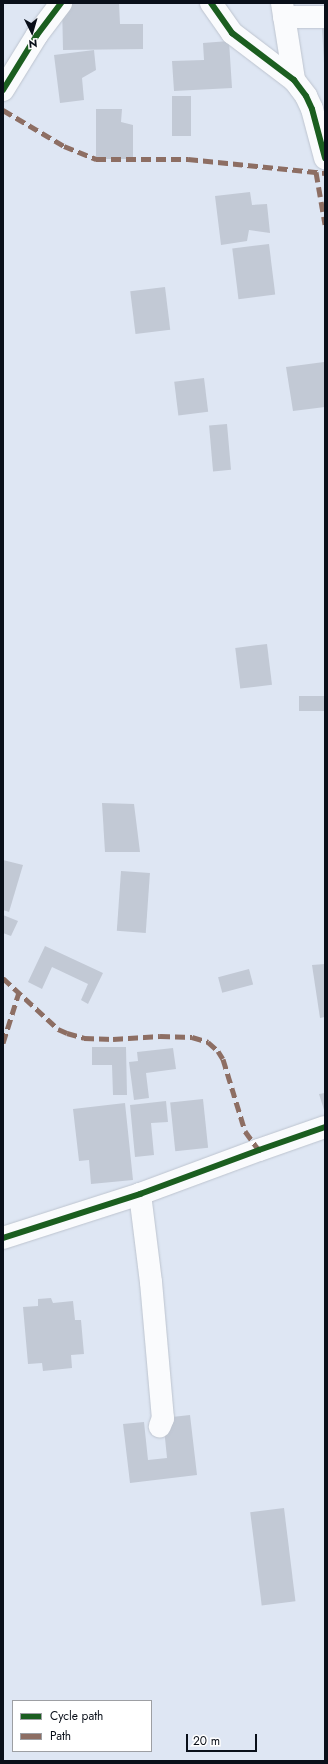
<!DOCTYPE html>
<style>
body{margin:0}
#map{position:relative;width:328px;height:1764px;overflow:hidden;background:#dee6f3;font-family:Jost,sans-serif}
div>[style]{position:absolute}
.building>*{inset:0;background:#c2c9d5;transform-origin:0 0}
.roads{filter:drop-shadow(0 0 1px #bdc4cf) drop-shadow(0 0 1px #bdc4cf)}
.minor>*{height:22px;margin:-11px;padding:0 11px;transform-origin:11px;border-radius:11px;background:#fafbfd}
.quiet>*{height:5px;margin-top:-2.5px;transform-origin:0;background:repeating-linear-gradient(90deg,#8d6e63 0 10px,transparent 0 15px)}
.cycleway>*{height:6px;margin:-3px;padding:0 3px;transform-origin:3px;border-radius:3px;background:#1b5e20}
span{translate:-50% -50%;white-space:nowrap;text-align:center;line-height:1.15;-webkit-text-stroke:4px #fff;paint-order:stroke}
.frame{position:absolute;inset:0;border:4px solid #090f19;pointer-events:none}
.legend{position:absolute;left:12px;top:1700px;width:140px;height:52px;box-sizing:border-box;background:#fff;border:1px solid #9d9fa3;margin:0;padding:5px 7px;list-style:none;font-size:12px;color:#090f19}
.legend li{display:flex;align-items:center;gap:8px;height:20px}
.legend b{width:20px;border:1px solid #9d9fa3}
.north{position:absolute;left:12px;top:12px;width:40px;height:40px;-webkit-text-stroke:3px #fff;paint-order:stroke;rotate:175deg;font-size:11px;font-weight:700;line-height:16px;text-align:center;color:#090f19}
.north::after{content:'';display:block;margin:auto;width:14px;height:18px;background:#090f19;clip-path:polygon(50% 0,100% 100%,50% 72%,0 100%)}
.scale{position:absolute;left:186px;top:1734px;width:71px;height:18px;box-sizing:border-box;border:2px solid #090f19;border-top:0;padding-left:5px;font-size:12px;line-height:14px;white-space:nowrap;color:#090f19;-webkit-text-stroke:3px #fff;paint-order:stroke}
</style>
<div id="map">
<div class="building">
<i style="clip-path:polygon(62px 3px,119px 3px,120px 24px,143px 24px,143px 49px,63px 50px)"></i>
<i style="clip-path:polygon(322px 27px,325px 27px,325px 62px,324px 63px)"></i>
<i style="clip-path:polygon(229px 41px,232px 88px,174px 91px,172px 61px,204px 60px,203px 43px)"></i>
<i style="clip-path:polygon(94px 50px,96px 70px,82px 78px,84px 100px,60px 103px,54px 55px)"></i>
<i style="left:172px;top:96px;width:19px;height:40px"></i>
<i style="clip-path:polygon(96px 109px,122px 109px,121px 122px,133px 125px,133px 159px,96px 159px)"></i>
<i style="clip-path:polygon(250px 192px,252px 205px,267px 204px,270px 233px,249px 230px,247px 241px,221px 245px,215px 196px)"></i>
<i style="left:269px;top:244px;width:51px;height:37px;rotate:83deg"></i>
<i style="left:165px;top:287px;width:43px;height:35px;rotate:83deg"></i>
<i style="clip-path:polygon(324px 362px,325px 407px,293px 411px,286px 367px)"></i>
<i style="left:204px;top:378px;width:34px;height:30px;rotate:83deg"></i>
<i style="left:227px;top:424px;width:46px;height:18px;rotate:85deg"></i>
<i style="left:267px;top:644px;width:41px;height:32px;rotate:83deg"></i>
<i style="left:325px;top:696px;width:15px;height:26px;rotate:90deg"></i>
<i style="clip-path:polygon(102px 803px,134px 804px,140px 852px,105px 852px)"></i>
<i style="clip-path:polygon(3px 860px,23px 865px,9px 912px,3px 910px)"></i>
<i style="left:121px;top:871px;width:29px;height:60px;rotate:4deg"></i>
<i style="clip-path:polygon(3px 915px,18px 921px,11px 936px,3px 933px)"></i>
<i style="clip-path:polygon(45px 946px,103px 973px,88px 1004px,81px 1000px,88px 984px,52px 967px,42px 989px,28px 982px)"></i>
<i style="clip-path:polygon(325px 964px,325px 1017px,320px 1018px,312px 965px)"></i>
<i style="left:249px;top:969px;width:16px;height:32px;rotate:75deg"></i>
<i style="clip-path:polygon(92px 1047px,126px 1047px,127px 1095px,113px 1095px,112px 1065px,92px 1065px)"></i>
<i style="clip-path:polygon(173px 1048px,176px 1069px,146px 1073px,149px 1098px,134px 1100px,129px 1062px,138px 1061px,137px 1052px)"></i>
<i style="clip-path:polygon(325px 1093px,325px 1113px,319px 1094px)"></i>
<i style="left:203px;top:1099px;width:49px;height:33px;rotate:84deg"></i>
<i style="clip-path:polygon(166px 1101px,168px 1122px,151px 1123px,154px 1155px,135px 1157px,130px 1105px)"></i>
<i style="clip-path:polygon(125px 1103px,133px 1180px,91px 1184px,89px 1160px,79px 1161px,73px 1109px)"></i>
<i style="clip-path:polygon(51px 1298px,53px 1303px,73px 1301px,75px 1320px,81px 1320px,84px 1354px,71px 1355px,72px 1368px,43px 1371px,42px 1363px,28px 1364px,23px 1307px,38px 1306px,38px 1299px)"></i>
<i style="clip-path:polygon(190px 1415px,197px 1475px,130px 1483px,123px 1424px,144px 1422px,148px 1460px,167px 1458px,163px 1418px)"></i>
<i style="left:284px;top:1508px;width:94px;height:34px;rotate:83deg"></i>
</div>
<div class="roads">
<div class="minor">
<i style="left:211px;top:3px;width:37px;rotate:55deg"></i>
<i style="left:232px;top:33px;width:78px;rotate:37.2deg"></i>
<i style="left:294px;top:80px;width:20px;rotate:53deg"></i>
<i style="left:306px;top:96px;width:14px;rotate:65deg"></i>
<i style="left:312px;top:109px;width:51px;rotate:75.1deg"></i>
<i style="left:282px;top:3px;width:78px;rotate:81.1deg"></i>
<i style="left:284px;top:17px;width:41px"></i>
<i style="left:3px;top:90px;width:65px;rotate:-58.3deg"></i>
<i style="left:37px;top:35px;width:40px;rotate:-53deg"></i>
<i style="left:140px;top:1194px;width:89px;rotate:82.9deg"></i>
<i style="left:151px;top:1282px;width:137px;rotate:85deg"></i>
<i style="left:163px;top:1418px;width:9px;rotate:111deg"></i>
<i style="left:3px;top:1238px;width:144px;rotate:-17.8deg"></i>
<i style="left:140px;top:1194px;width:127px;rotate:-20.3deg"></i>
<i style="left:259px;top:1150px;width:70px;rotate:-19.2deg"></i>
</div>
</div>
<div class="quiet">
<i style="left:3px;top:110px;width:71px;rotate:30.5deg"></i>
<i style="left:64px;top:146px;width:35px;rotate:22deg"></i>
<i style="left:96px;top:159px;width:92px"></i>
<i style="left:188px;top:159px;width:138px;rotate:5.8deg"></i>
<i style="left:316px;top:172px;width:53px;rotate:80.2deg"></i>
<i style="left:3px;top:978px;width:75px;rotate:42.8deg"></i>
<i style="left:58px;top:1029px;width:10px;rotate:24deg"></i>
<i style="left:67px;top:1033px;width:18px;rotate:16deg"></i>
<i style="left:84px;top:1038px;width:29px;rotate:2deg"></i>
<i style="left:113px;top:1039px;width:47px;rotate:-3.7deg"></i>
<i style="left:160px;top:1036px;width:32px;rotate:2deg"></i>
<i style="left:192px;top:1037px;width:17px;rotate:17deg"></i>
<i style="left:208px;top:1042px;width:13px;rotate:42deg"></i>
<i style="left:218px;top:1051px;width:9px;rotate:58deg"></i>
<i style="left:223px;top:1059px;width:75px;rotate:73deg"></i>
<i style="left:245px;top:1131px;width:24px;rotate:54deg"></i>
<i style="left:3px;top:1043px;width:53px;rotate:-72.6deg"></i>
</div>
<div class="cycleway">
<i style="left:211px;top:3px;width:37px;rotate:55deg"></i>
<i style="left:232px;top:33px;width:78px;rotate:37.2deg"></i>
<i style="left:294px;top:80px;width:20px;rotate:53deg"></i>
<i style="left:306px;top:96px;width:14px;rotate:65deg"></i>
<i style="left:312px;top:109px;width:51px;rotate:75.1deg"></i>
<i style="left:3px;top:90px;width:65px;rotate:-58.3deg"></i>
<i style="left:37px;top:35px;width:40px;rotate:-53deg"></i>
<i style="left:3px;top:1238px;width:144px;rotate:-17.8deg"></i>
<i style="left:140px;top:1194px;width:127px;rotate:-20.3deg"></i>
<i style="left:259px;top:1150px;width:70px;rotate:-19.2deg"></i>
</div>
<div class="frame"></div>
<ul class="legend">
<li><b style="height:5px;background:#1b5e20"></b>Cycle path</li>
<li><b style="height:5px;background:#8d6e63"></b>Path</li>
</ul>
<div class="north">N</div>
<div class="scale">20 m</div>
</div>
